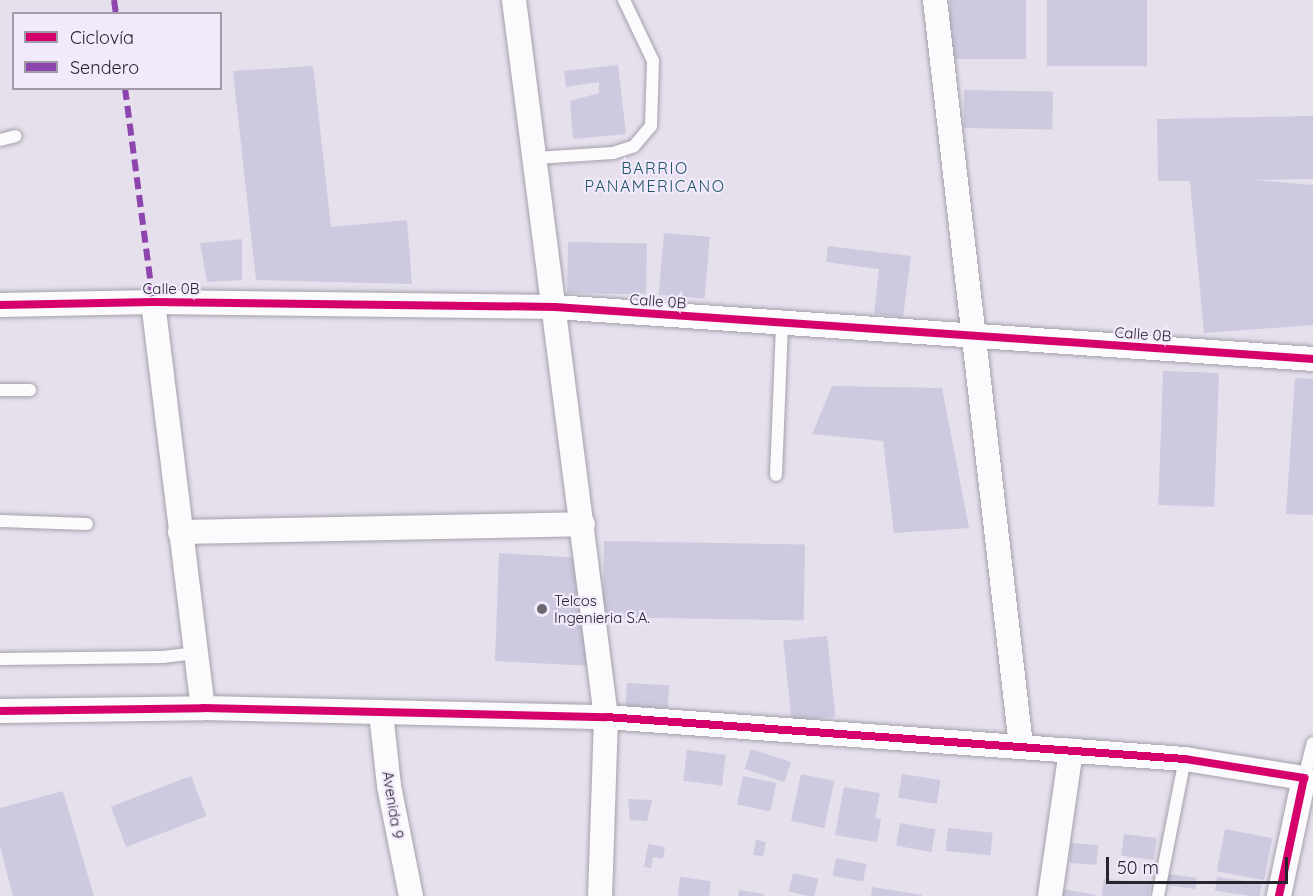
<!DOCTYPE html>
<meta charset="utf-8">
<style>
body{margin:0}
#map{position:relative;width:1313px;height:896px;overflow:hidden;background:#e6e0ed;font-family:Quicksand,sans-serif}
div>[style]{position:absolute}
.building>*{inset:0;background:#cdc9df;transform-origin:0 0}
.roads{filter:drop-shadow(0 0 2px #a5a0aa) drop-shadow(0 0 2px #a5a0aa)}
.service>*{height:12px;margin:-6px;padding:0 6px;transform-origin:6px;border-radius:6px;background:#fbfafc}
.minor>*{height:24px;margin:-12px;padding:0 12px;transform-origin:12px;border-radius:12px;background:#fbfafc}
.quiet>*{height:6px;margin-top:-3px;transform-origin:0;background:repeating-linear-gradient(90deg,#8e44ad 0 12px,transparent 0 18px)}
.cycleway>*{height:8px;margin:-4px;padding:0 4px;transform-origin:4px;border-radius:4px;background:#d6006c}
.dots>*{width:16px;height:16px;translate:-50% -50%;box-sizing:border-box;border:3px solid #f2eafc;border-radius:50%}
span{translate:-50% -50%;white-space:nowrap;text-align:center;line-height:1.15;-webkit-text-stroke:4.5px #f2eafc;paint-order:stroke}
.street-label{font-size:15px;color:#28242d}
.poi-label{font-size:15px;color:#28242d}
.left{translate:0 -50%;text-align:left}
.neighbourhood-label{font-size:16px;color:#205763;letter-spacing:1.5px}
.legend{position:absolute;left:12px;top:12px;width:210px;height:78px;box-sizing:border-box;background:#f2eafc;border:2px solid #a19ba9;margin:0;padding:8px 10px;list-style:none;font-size:18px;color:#28242d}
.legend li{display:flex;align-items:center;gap:12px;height:30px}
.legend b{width:30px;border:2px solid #a19ba9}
.scale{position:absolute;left:1106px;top:857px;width:182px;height:27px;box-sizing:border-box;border:3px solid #28242d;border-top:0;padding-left:8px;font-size:18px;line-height:21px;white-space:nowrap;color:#28242d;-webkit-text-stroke:4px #f2eafc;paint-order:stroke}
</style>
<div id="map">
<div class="building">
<i style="left:950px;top:0;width:76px;height:59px"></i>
<i style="left:1047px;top:0;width:100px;height:66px"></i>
<i style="clip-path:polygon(618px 65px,626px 134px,573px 139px,570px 101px,599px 93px,599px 82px,566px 87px,564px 71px)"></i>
<i style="clip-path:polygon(313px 66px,331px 227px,407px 220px,412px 284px,256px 280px,233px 71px)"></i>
<i style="left:964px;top:90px;width:89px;height:38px;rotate:1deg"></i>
<i style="clip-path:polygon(1313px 116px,1313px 179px,1255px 180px,1313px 185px,1313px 325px,1204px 333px,1190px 181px,1158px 181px,1157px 119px)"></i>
<i style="left:664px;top:233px;width:46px;height:62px;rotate:5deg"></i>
<i style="clip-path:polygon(242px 239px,242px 280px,207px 282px,200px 243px)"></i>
<i style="left:568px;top:242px;width:79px;height:51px;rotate:1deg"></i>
<i style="clip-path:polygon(828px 246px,911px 256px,903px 317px,874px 314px,879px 269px,826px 262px)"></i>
<i style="left:1163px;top:371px;width:56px;height:134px;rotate:2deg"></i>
<i style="clip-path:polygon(1295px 378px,1313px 379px,1313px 515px,1286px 514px)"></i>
<i style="clip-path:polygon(832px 386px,942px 388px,969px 528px,894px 533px,883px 441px,812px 434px)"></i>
<i style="left:604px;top:541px;width:201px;height:76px;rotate:1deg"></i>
<i style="clip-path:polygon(499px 553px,583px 558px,593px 666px,495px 661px)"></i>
<i style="left:827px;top:636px;width:81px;height:44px;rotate:84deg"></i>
<i style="left:627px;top:683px;width:42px;height:23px;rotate:3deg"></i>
<i style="left:751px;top:749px;width:42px;height:21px;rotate:18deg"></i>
<i style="left:687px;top:750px;width:39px;height:31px;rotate:7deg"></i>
<i style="left:801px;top:774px;width:34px;height:48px;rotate:12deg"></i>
<i style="left:902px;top:774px;width:39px;height:24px;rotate:9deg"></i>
<i style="left:191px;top:776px;width:43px;height:86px;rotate:69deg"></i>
<i style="left:743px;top:776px;width:34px;height:29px;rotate:12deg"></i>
<i style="clip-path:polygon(844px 787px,880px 793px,875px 818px,881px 819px,877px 842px,835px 835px)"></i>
<i style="clip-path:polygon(63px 791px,94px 896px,13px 896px,0 846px,0 808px)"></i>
<i style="clip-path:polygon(628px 799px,652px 800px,647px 821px,630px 820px)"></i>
<i style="left:900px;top:823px;width:36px;height:23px;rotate:10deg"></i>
<i style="left:948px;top:828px;width:45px;height:23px;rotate:6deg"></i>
<i style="left:1225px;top:829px;width:48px;height:43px;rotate:11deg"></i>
<i style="left:1124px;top:834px;width:33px;height:22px;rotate:7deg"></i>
<i style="left:756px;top:840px;width:10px;height:15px;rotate:11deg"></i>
<i style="left:1071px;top:843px;width:27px;height:20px;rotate:4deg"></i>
<i style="clip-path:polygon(648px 844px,665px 847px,663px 859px,653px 857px,651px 868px,644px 867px)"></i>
<i style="left:836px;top:858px;width:31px;height:18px;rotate:11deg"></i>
<i style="left:793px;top:873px;width:26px;height:19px;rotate:13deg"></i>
<i style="left:1168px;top:874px;width:29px;height:11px;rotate:8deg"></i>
<i style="clip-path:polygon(680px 877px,711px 881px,709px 896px,678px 896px)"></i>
<i style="left:1217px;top:877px;width:45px;height:14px;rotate:8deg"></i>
<i style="clip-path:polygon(1104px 879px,1151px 883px,1149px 896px,1102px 896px)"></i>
<i style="clip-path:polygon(872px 887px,922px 895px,922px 896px,871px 896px)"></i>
<i style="clip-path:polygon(1062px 889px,1096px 895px,1096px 896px,1061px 896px)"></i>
<i style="clip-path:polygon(739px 890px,764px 894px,764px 896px,738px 896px)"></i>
</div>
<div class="roads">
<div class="service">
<i style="left:0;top:140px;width:16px;rotate:-14deg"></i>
<i style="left:536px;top:158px;width:77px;rotate:-3.7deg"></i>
<i style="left:613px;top:153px;width:22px;rotate:-18deg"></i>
<i style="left:634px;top:146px;width:26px;rotate:-50deg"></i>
<i style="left:651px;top:126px;width:65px;rotate:-88.2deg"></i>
<i style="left:653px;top:61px;width:68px;rotate:-115.4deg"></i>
<i style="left:0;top:390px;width:30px"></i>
<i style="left:776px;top:475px;width:152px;rotate:-87.7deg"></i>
<i style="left:0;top:521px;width:87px;rotate:2deg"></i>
<i style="left:0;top:659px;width:163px;rotate:-0.7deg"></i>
<i style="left:163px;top:657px;width:32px;rotate:-7deg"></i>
<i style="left:1304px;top:778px;width:36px;rotate:-76deg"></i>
<i style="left:1158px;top:896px;width:140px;rotate:-78.9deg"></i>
</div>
<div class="minor">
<i style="left:514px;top:0;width:723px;rotate:82.69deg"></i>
<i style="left:606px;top:717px;width:179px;rotate:91.9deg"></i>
<i style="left:935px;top:0;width:751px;rotate:83.42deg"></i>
<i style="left:153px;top:302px;width:409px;rotate:83deg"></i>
<i style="left:0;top:305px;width:153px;rotate:-1.1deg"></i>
<i style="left:153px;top:302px;width:402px;rotate:0.7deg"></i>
<i style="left:555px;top:307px;width:760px;rotate:3.92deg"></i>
<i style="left:180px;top:532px;width:403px;rotate:-1.1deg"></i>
<i style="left:0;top:711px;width:203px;rotate:-0.8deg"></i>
<i style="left:203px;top:708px;width:403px;rotate:1.3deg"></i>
<i style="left:606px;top:717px;width:581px;rotate:4.15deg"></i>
<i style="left:1185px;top:759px;width:121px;rotate:9.1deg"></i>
<i style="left:1304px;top:778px;width:121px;rotate:102deg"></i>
<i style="left:381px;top:713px;width:73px;rotate:83.7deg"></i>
<i style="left:389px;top:786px;width:112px;rotate:78.7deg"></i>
<i style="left:1050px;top:896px;width:147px;rotate:-81.8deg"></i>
</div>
</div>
<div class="quiet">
<i style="left:114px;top:0;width:14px;rotate:82deg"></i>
<i style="left:125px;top:88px;width:216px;rotate:82.5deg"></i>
</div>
<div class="cycleway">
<i style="left:0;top:305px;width:153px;rotate:-1.1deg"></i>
<i style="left:153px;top:302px;width:402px;rotate:0.7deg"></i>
<i style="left:555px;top:307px;width:760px;rotate:3.92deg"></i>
<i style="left:0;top:711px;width:203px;rotate:-0.8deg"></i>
<i style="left:203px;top:708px;width:403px;rotate:1.3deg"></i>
<i style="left:606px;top:717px;width:581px;rotate:4.15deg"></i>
<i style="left:1185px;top:759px;width:121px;rotate:9.1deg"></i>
<i style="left:1304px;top:778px;width:121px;rotate:102deg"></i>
</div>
<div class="dots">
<i style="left:542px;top:609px;background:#6a6670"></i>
</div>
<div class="street-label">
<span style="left:171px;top:289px">Calle 0B</span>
<span style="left:658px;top:301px;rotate:4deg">Calle 0B</span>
<span style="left:1143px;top:334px;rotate:4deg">Calle 0B</span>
<span style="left:393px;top:805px;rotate:81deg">Avenida 9</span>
</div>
<div class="poi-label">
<span class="left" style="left:554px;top:609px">Telcos<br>Ingenieria S.A.</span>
</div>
<div class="neighbourhood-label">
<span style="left:655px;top:177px">BARRIO<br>PANAMERICANO</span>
</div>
<ul class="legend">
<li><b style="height:8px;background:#d6006c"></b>Ciclovía</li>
<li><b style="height:8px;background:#8e44ad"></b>Sendero</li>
</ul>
<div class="scale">50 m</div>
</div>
